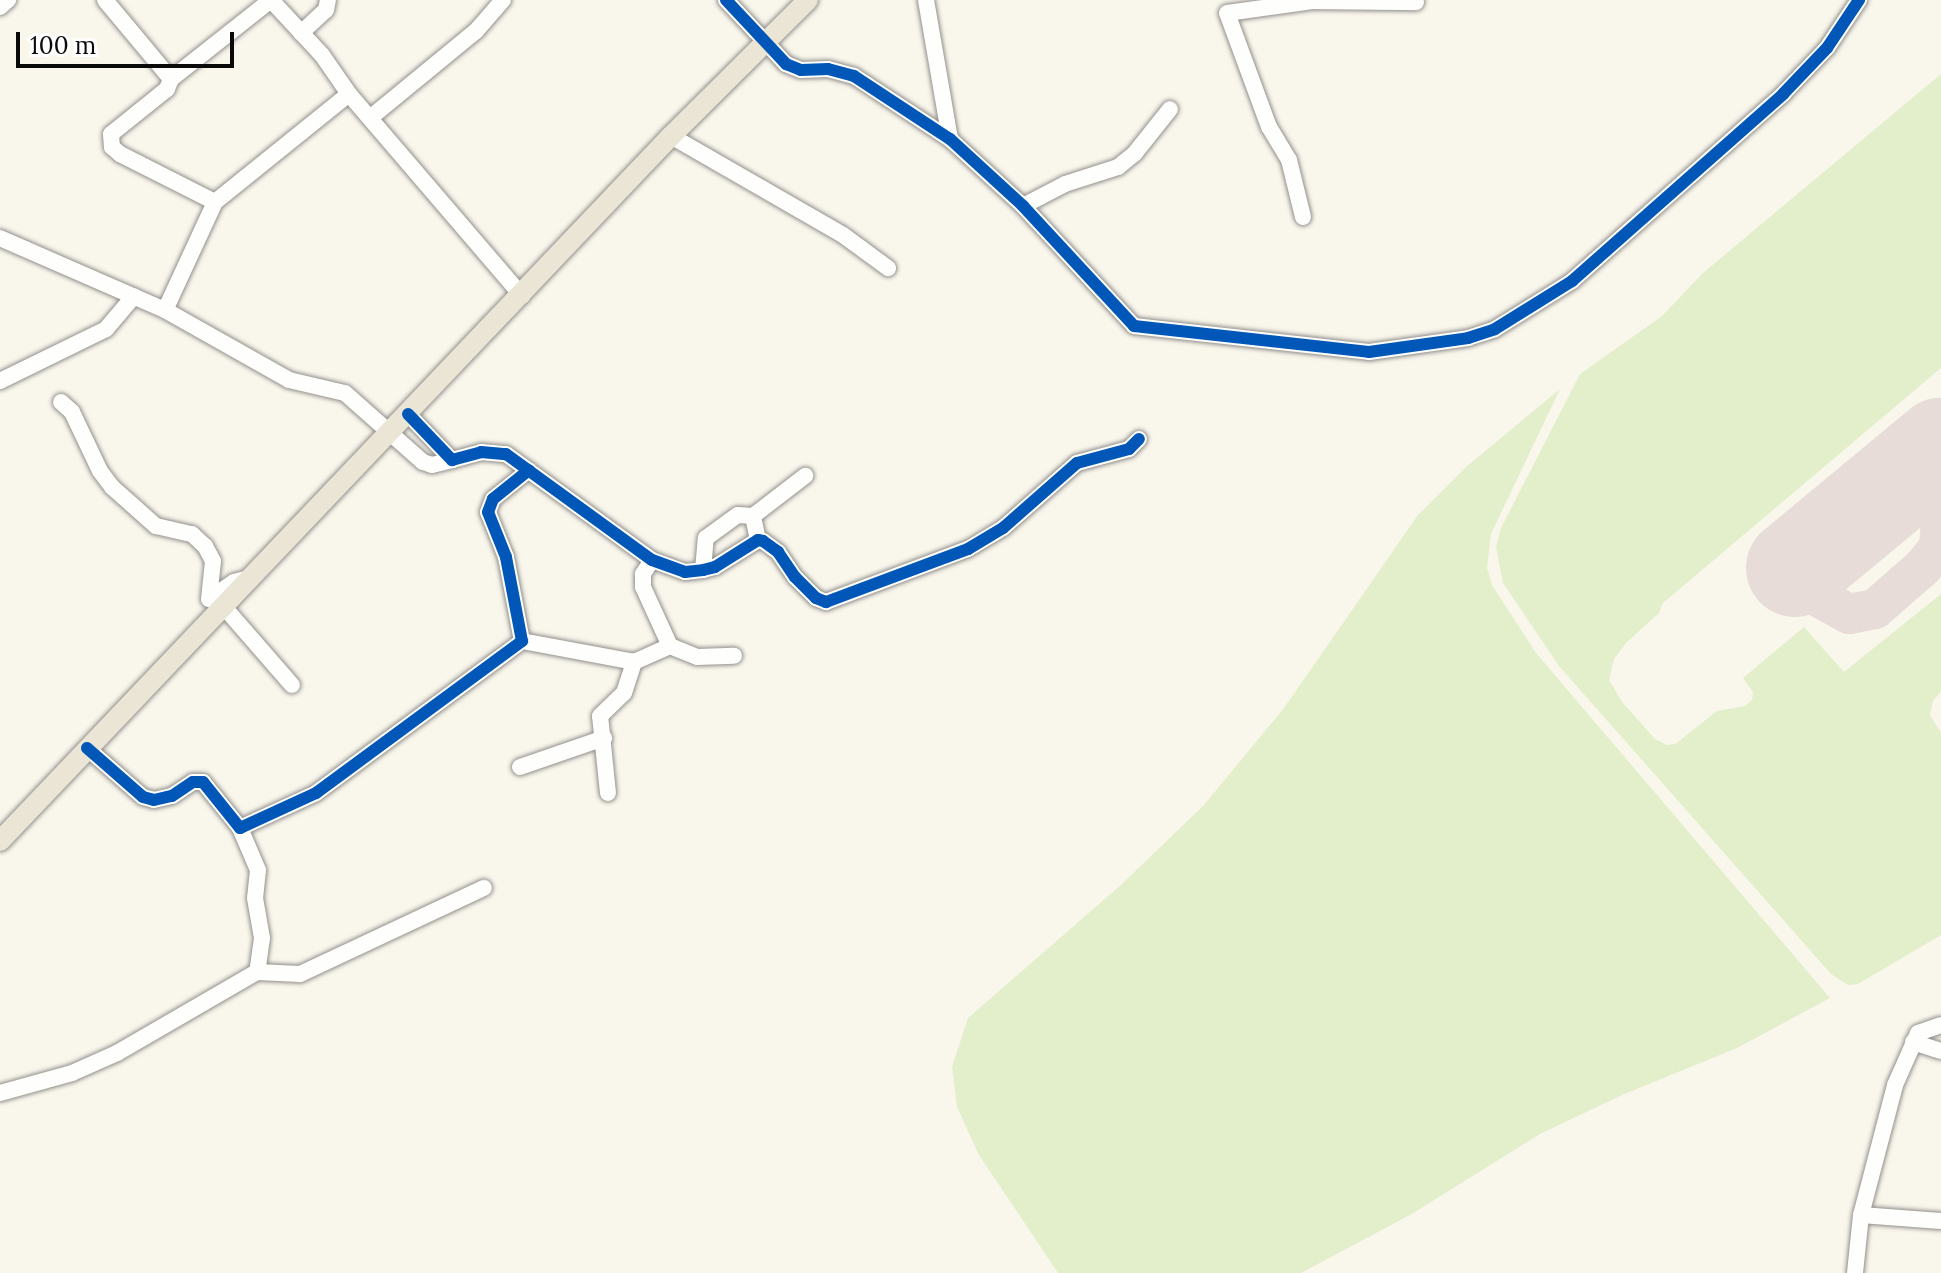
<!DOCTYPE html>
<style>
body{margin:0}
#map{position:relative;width:1941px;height:1273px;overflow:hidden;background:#f9f6ec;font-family:Lora,serif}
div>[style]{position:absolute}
.green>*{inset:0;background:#e3efcb}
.taxiway>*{height:40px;margin:-20px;padding:0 20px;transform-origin:20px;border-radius:20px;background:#e8dcd8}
.runway>*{height:98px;margin:-49px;padding:0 49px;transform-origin:49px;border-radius:49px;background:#e8dcd8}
.roads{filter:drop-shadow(0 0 2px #92908c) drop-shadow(0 0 2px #92908c)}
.minor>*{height:16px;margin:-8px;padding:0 8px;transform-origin:8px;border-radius:8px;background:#fefefc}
.major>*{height:20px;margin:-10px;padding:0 10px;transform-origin:10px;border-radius:10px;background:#ebe5d6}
.cycleway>*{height:12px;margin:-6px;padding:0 6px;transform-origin:6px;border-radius:6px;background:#0057b8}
span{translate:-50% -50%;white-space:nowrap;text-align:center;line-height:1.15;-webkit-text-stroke:8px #fff;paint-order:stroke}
.scale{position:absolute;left:16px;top:32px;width:218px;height:36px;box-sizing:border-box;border:4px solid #0a0a0a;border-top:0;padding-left:10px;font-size:24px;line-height:28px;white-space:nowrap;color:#0a0a0a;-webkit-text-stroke:6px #fff;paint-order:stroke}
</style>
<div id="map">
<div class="green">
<i style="clip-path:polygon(1941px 74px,1941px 368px,1663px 603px,1659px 613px,1627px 642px,1614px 659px,1609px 680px,1622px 702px,1655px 739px,1667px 745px,1675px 744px,1717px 711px,1745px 706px,1752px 700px,1753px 692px,1743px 678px,1804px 627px,1844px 672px,1941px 594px,1941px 691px,1933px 701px,1930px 715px,1941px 733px,1941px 935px,1858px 984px,1848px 985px,1831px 974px,1559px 666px,1503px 583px,1496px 547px,1501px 528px,1580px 374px,1662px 316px,1703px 273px)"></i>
<i style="clip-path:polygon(1560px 389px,1491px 534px,1487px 568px,1492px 585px,1536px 653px,1830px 998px,1737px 1048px,1622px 1095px,1540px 1134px,1410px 1215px,1301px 1273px,1058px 1273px,979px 1155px,957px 1107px,952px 1067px,968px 1018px,1122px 884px,1204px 805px,1284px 708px,1418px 515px,1466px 467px)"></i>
</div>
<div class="taxiway">
<i style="left:1873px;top:504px;width:19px;rotate:164deg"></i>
<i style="left:1855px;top:509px;width:21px;rotate:-175deg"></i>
<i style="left:1834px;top:507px;width:27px;rotate:147deg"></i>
<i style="left:1811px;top:522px;width:21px;rotate:115deg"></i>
<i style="left:1802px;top:541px;width:33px;rotate:83deg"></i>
<i style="left:1806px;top:574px;width:30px;rotate:57deg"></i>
<i style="left:1822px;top:599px;width:31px;rotate:29deg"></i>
<i style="left:1849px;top:614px;width:26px;rotate:-11deg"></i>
<i style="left:1875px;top:609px;width:62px;rotate:-41.1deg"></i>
<i style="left:1922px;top:568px;width:26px;rotate:-50deg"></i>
<i style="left:1939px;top:548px;width:26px;rotate:-86deg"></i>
<i style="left:1941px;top:522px;width:70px;rotate:-94.9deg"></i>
</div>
<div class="runway">
<i style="left:1795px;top:568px;width:190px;rotate:-39.7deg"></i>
</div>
<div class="roads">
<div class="minor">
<i style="left:105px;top:0;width:103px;rotate:50.1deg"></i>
<i style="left:171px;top:79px;width:11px;rotate:112deg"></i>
<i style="left:167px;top:89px;width:72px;rotate:141.2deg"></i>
<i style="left:111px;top:134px;width:13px;rotate:86deg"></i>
<i style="left:112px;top:147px;width:11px;rotate:41deg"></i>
<i style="left:120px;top:154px;width:106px;rotate:26.8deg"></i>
<i style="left:215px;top:202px;width:119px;rotate:114.8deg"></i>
<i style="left:271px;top:0;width:75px;rotate:47.2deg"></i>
<i style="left:322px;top:55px;width:47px;rotate:55.3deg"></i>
<i style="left:349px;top:94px;width:266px;rotate:49.4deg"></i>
<i style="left:726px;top:0;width:88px;rotate:46.8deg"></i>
<i style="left:786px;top:64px;width:16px;rotate:22deg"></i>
<i style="left:801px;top:70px;width:27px;rotate:-2deg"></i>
<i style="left:828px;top:69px;width:27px;rotate:15deg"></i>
<i style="left:854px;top:76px;width:115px;rotate:33.3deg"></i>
<i style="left:950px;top:139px;width:99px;rotate:42.5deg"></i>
<i style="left:1023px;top:206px;width:163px;rotate:47.2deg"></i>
<i style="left:1134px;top:326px;width:236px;rotate:6.3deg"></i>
<i style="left:1369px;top:352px;width:100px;rotate:-8deg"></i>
<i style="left:1468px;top:338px;width:28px;rotate:-18deg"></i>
<i style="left:1495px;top:329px;width:91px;rotate:-31.9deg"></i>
<i style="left:1572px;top:281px;width:282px;rotate:-41.5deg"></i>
<i style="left:1783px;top:94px;width:64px;rotate:-46.3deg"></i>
<i style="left:1827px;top:48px;width:58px;rotate:-56.3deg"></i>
<i style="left:926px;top:0;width:141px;rotate:80.2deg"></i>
<i style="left:0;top:7px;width:11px;rotate:-41deg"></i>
<i style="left:301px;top:33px;width:34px;rotate:-43deg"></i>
<i style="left:326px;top:10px;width:10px;rotate:-79deg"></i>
<i style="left:171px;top:79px;width:127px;rotate:-38.3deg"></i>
<i style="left:370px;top:118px;width:137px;rotate:-39.4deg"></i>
<i style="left:476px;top:31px;width:41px;rotate:-48.9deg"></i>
<i style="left:671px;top:136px;width:198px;rotate:29.9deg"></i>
<i style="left:843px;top:235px;width:56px;rotate:36.3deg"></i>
<i style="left:215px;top:202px;width:172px;rotate:-38.9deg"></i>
<i style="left:1023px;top:206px;width:47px;rotate:-27.6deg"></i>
<i style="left:1065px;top:184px;width:56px;rotate:-17.8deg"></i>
<i style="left:1118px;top:167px;width:22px;rotate:-39deg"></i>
<i style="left:1135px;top:153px;width:56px;rotate:-51.5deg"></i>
<i style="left:1303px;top:217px;width:59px;rotate:-103.8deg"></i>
<i style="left:1289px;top:160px;width:39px;rotate:-121deg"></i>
<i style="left:1269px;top:127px;width:121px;rotate:-110.2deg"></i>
<i style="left:1227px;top:13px;width:88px;rotate:-7.9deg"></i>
<i style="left:1314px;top:1px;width:102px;rotate:0.6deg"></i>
<i style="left:0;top:238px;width:180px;rotate:23.6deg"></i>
<i style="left:165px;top:310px;width:142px;rotate:29.4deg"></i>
<i style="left:289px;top:380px;width:57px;rotate:13.1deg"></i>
<i style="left:345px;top:393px;width:104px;rotate:41.5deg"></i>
<i style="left:423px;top:462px;width:9px;rotate:18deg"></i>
<i style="left:432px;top:465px;width:21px;rotate:-14deg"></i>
<i style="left:0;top:381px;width:118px;rotate:-26.1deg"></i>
<i style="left:106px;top:329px;width:43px;rotate:-49.7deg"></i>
<i style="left:61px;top:402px;width:15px;rotate:42deg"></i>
<i style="left:72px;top:412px;width:65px;rotate:64.6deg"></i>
<i style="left:100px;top:471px;width:20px;rotate:53deg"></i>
<i style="left:112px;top:487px;width:59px;rotate:41.6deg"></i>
<i style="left:156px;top:526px;width:37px;rotate:13deg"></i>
<i style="left:192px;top:534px;width:18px;rotate:43deg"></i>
<i style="left:205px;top:546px;width:17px;rotate:62deg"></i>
<i style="left:213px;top:561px;width:38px;rotate:96deg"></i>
<i style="left:408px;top:414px;width:64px;rotate:46.3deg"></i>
<i style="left:452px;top:460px;width:30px;rotate:-15deg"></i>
<i style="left:481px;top:452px;width:25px;rotate:5deg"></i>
<i style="left:506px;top:454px;width:180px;rotate:36deg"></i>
<i style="left:652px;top:560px;width:35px;rotate:20deg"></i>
<i style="left:685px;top:572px;width:18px;rotate:-6deg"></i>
<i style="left:703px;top:570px;width:12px;rotate:-14deg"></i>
<i style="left:715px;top:567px;width:51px;rotate:-32.1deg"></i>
<i style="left:758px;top:540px;width:5px;rotate:11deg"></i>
<i style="left:763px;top:541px;width:19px;rotate:36deg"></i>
<i style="left:778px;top:552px;width:30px;rotate:56deg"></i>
<i style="left:795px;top:577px;width:30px;rotate:45deg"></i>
<i style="left:816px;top:598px;width:11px;rotate:22deg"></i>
<i style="left:826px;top:602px;width:152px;rotate:-20.5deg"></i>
<i style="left:968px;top:549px;width:41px;rotate:-31deg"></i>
<i style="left:1003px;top:528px;width:98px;rotate:-41.3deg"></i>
<i style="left:1077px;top:463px;width:54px;rotate:-15.1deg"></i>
<i style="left:1129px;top:449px;width:14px;rotate:-45deg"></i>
<i style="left:758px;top:540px;width:25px;rotate:-102deg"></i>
<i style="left:753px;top:516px;width:66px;rotate:-37.6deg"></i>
<i style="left:652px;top:560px;width:17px;rotate:123deg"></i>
<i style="left:643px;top:574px;width:13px;rotate:90deg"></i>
<i style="left:643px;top:587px;width:65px;rotate:65.4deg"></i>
<i style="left:703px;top:570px;width:32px;rotate:-85deg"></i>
<i style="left:706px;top:538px;width:39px;rotate:-36deg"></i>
<i style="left:738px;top:515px;width:15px;rotate:4deg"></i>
<i style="left:209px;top:599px;width:30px;rotate:-34deg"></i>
<i style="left:234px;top:582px;width:16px;rotate:-15deg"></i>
<i style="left:225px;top:608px;width:102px;rotate:49deg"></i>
<i style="left:522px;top:641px;width:114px;rotate:10.6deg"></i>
<i style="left:634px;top:662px;width:39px;rotate:-24deg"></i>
<i style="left:670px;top:646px;width:29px;rotate:22deg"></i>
<i style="left:697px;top:657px;width:37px;rotate:-2deg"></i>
<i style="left:87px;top:748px;width:74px;rotate:41.2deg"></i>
<i style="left:143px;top:797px;width:11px;rotate:15deg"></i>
<i style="left:154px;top:800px;width:18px;rotate:-13deg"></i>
<i style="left:172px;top:796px;width:25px;rotate:-34deg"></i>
<i style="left:193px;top:782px;width:10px"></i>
<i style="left:203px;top:782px;width:59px;rotate:51.2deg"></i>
<i style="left:240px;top:828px;width:84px;rotate:-24.7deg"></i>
<i style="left:316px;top:793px;width:256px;rotate:-36.4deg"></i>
<i style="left:522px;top:641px;width:86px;rotate:-100.8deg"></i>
<i style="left:506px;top:557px;width:48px;rotate:-111.8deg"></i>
<i style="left:488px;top:512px;width:14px;rotate:-69deg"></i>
<i style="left:493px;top:499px;width:46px;rotate:-38.9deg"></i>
<i style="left:520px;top:767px;width:89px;rotate:-19deg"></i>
<i style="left:608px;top:793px;width:77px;rotate:-95.9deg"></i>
<i style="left:600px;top:716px;width:33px;rotate:-44deg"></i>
<i style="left:624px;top:693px;width:33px;rotate:-72deg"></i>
<i style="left:240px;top:828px;width:46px;rotate:66.8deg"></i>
<i style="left:258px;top:870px;width:28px;rotate:96deg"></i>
<i style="left:255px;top:898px;width:41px;rotate:80.1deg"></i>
<i style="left:262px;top:938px;width:34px;rotate:98deg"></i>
<i style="left:1913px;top:1042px;width:29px;rotate:18deg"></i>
<i style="left:0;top:1093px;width:75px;rotate:-15.5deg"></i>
<i style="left:72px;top:1073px;width:49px;rotate:-24deg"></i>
<i style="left:117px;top:1053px;width:162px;rotate:-30.1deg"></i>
<i style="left:257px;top:972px;width:43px;rotate:2.7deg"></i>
<i style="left:300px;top:974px;width:203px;rotate:-25.1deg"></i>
<i style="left:1861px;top:1215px;width:80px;rotate:4.3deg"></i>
<i style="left:1855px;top:1273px;width:58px;rotate:-84.1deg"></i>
<i style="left:1861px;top:1215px;width:134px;rotate:-75.3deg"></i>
<i style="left:1895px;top:1085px;width:57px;rotate:-66.1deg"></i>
<i style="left:1918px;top:1033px;width:24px;rotate:-19deg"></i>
</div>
<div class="major">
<i style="left:0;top:841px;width:973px;rotate:-46.42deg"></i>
<i style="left:671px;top:136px;width:193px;rotate:-44.8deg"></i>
</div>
</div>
<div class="cycleway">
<i style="left:726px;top:0;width:88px;rotate:46.8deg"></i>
<i style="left:786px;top:64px;width:16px;rotate:22deg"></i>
<i style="left:801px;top:70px;width:27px;rotate:-2deg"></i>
<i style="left:828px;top:69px;width:27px;rotate:15deg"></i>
<i style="left:854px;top:76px;width:115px;rotate:33.3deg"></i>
<i style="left:950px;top:139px;width:99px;rotate:42.5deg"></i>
<i style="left:1023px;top:206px;width:163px;rotate:47.2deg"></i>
<i style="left:1134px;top:326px;width:236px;rotate:6.3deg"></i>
<i style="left:1369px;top:352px;width:100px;rotate:-8deg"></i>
<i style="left:1468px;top:338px;width:28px;rotate:-18deg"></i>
<i style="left:1495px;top:329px;width:91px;rotate:-31.9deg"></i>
<i style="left:1572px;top:281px;width:282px;rotate:-41.5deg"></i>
<i style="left:1783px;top:94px;width:64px;rotate:-46.3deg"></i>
<i style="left:1827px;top:48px;width:58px;rotate:-56.3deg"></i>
<i style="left:408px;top:414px;width:64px;rotate:46.3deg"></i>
<i style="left:452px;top:460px;width:30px;rotate:-15deg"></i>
<i style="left:481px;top:452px;width:25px;rotate:5deg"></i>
<i style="left:506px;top:454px;width:180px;rotate:36deg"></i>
<i style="left:652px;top:560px;width:35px;rotate:20deg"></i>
<i style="left:685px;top:572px;width:18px;rotate:-6deg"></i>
<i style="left:703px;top:570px;width:12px;rotate:-14deg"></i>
<i style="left:715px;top:567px;width:51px;rotate:-32.1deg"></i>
<i style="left:758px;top:540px;width:5px;rotate:11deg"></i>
<i style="left:763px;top:541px;width:19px;rotate:36deg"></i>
<i style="left:778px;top:552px;width:30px;rotate:56deg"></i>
<i style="left:795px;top:577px;width:30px;rotate:45deg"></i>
<i style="left:816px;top:598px;width:11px;rotate:22deg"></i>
<i style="left:826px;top:602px;width:152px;rotate:-20.5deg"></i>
<i style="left:968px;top:549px;width:41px;rotate:-31deg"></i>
<i style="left:1003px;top:528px;width:98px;rotate:-41.3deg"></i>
<i style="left:1077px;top:463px;width:54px;rotate:-15.1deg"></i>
<i style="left:1129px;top:449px;width:14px;rotate:-45deg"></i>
<i style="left:87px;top:748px;width:74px;rotate:41.2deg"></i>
<i style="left:143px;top:797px;width:11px;rotate:15deg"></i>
<i style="left:154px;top:800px;width:18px;rotate:-13deg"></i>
<i style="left:172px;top:796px;width:25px;rotate:-34deg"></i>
<i style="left:193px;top:782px;width:10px"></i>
<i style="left:203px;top:782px;width:59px;rotate:51.2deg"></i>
<i style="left:240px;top:828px;width:84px;rotate:-24.7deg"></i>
<i style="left:316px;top:793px;width:256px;rotate:-36.4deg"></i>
<i style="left:522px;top:641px;width:86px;rotate:-100.8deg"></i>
<i style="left:506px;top:557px;width:48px;rotate:-111.8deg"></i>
<i style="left:488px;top:512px;width:14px;rotate:-69deg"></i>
<i style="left:493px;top:499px;width:46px;rotate:-38.9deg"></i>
</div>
<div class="scale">100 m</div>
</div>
